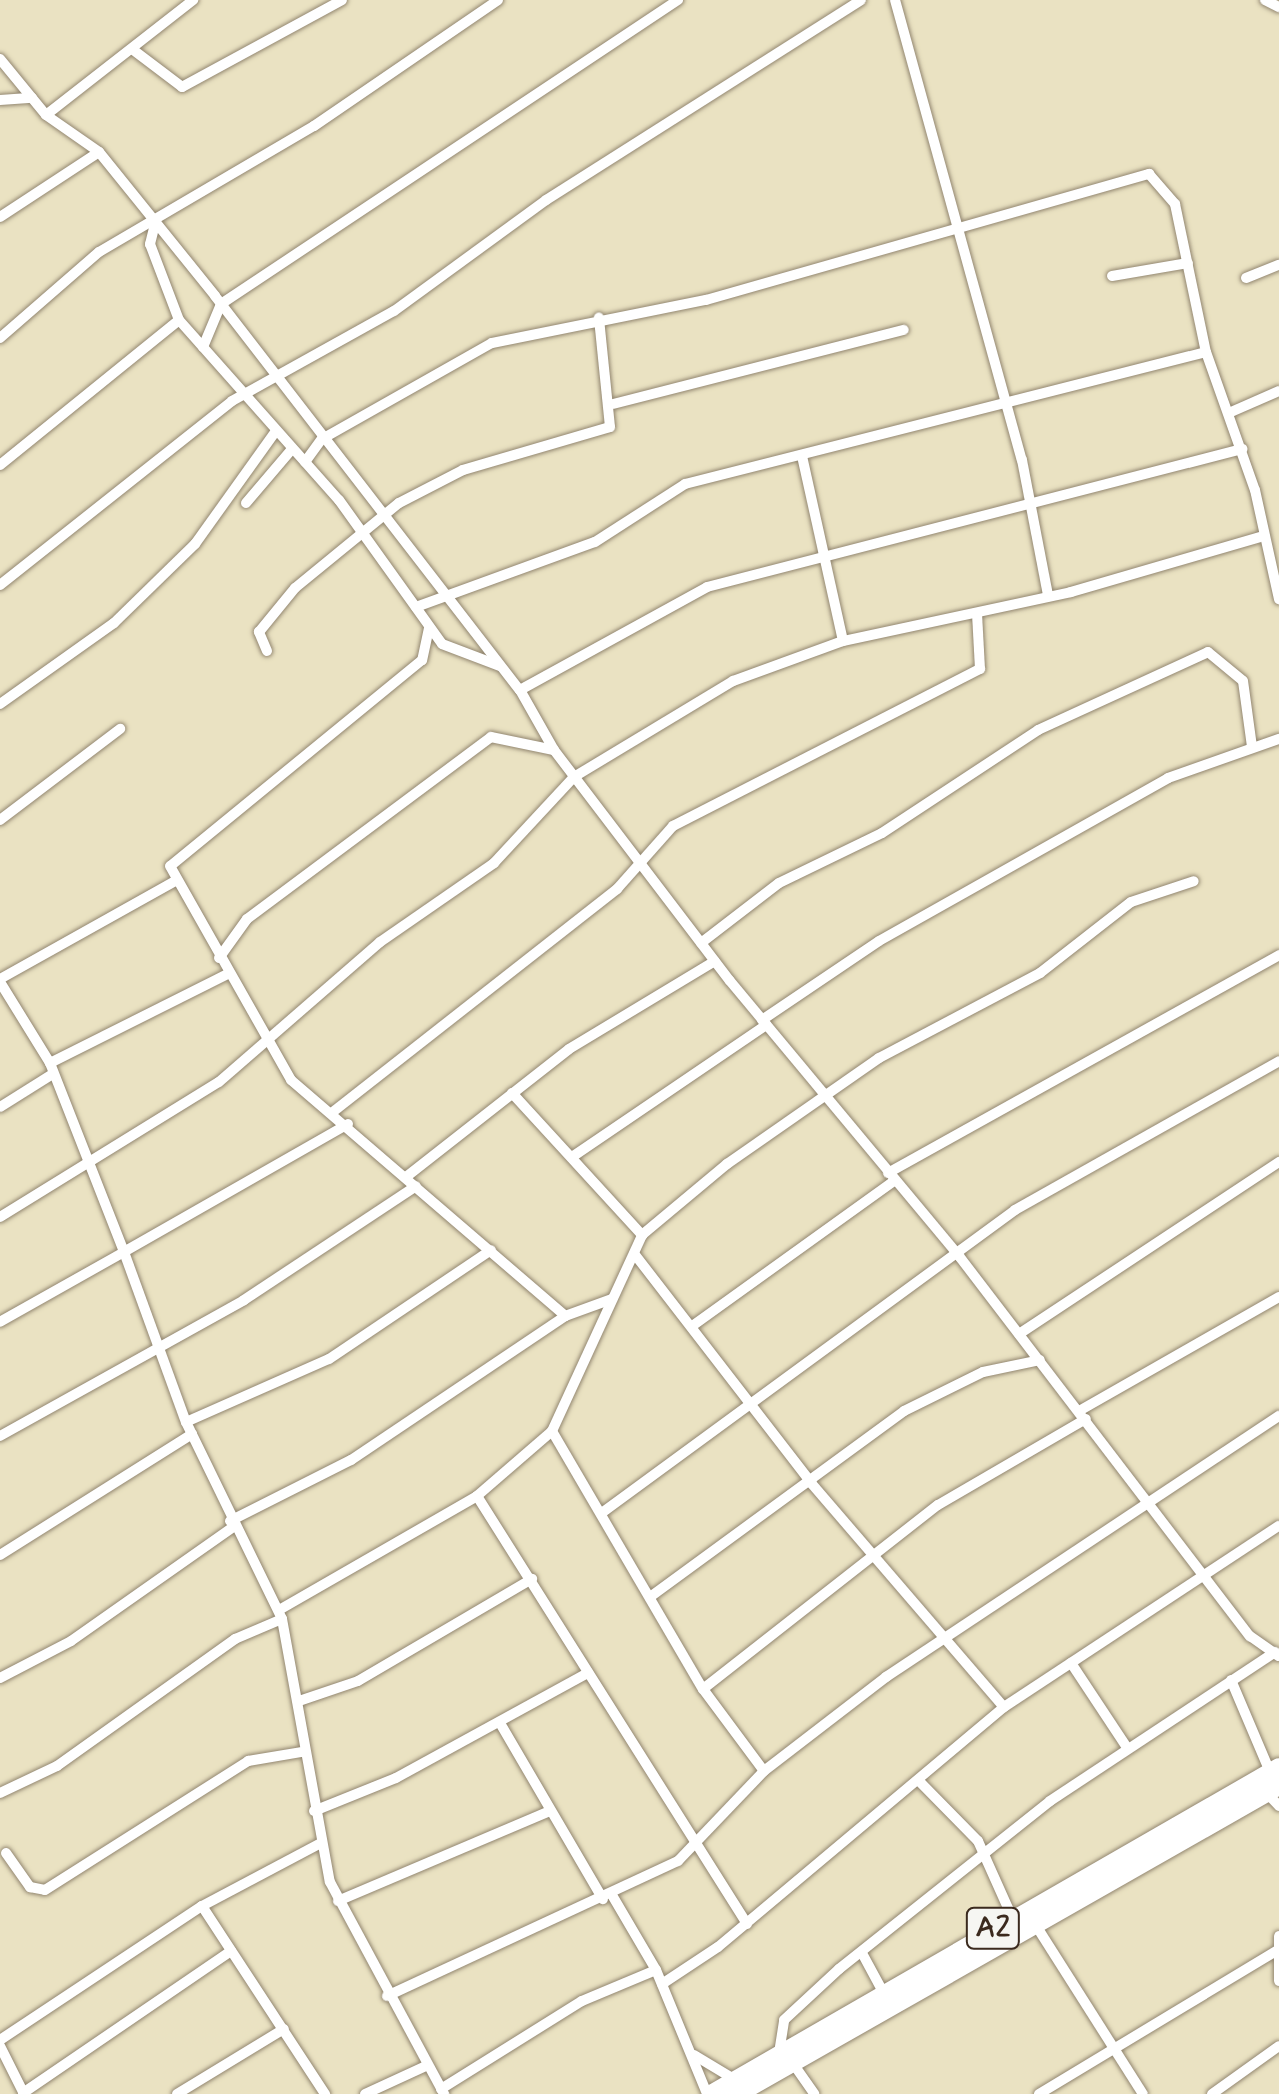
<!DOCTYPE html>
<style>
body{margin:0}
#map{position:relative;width:1279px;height:2094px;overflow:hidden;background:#eae2c2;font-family:Mynerve,sans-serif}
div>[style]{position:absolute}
.roads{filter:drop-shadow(0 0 2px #928670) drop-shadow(0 0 2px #928670)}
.street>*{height:10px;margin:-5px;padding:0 5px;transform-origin:5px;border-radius:5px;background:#fff}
.highway>*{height:18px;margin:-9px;padding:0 9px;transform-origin:9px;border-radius:9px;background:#fff}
span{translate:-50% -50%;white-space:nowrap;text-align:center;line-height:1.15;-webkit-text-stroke:10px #f6f6f2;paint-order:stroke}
.shield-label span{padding:2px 8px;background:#f6f6f2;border:2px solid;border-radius:8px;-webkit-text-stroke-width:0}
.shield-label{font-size:30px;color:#3b2a1e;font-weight:700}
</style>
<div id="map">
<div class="roads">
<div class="street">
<i style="left:895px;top:0;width:477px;rotate:74.6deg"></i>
<i style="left:1022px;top:460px;width:137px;rotate:79.1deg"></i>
<i style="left:1265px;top:0;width:16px;rotate:27deg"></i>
<i style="left:132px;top:49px;width:63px;rotate:37.2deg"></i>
<i style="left:182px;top:87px;width:182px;rotate:-28.5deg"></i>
<i style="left:0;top:59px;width:72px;rotate:50.6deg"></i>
<i style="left:46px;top:115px;width:65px;rotate:34.9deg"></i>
<i style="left:99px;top:152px;width:185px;rotate:51.1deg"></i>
<i style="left:215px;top:296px;width:498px;rotate:52.3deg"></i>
<i style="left:520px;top:690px;width:69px;rotate:60.5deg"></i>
<i style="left:554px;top:750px;width:290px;rotate:52.7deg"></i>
<i style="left:730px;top:981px;width:358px;rotate:50.2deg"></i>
<i style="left:959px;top:1256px;width:479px;rotate:52.6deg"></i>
<i style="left:1250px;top:1636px;width:35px;rotate:35deg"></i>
<i style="left:0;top:100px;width:32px;rotate:-4deg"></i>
<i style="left:46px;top:115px;width:187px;rotate:-38deg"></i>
<i style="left:0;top:217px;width:118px;rotate:-33.3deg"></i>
<i style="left:155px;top:224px;width:21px;rotate:104deg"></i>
<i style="left:150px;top:244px;width:81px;rotate:69.1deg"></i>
<i style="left:179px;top:320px;width:241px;rotate:48.4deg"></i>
<i style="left:339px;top:500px;width:177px;rotate:54.4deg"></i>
<i style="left:442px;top:644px;width:62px;rotate:20.8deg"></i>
<i style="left:1112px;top:276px;width:77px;rotate:-9.7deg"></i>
<i style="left:1246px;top:278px;width:35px;rotate:-22deg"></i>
<i style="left:0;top:338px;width:131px;rotate:-41deg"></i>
<i style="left:99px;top:252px;width:249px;rotate:-30.4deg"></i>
<i style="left:314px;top:126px;width:223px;rotate:-34.4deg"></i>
<i style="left:203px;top:347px;width:47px;rotate:-67.3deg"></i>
<i style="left:221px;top:304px;width:549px;rotate:-33.63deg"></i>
<i style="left:613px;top:404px;width:300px;rotate:-14.3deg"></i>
<i style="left:1231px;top:412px;width:52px;rotate:-23.6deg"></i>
<i style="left:802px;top:456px;width:189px;rotate:77.5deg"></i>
<i style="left:305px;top:462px;width:29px;rotate:-54deg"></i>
<i style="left:322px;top:439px;width:195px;rotate:-29.5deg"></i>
<i style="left:492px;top:343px;width:218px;rotate:-11.4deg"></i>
<i style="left:706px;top:300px;width:461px;rotate:-15.9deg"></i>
<i style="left:1149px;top:174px;width:40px;rotate:49deg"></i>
<i style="left:1175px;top:204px;width:151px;rotate:78.2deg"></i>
<i style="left:1206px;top:352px;width:146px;rotate:70.5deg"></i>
<i style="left:1255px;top:490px;width:112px;rotate:77.6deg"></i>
<i style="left:0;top:465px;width:230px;rotate:-39deg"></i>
<i style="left:246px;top:503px;width:71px;rotate:-49.6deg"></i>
<i style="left:0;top:585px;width:296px;rotate:-38.4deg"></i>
<i style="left:232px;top:401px;width:185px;rotate:-29.1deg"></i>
<i style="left:394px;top:311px;width:188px;rotate:-36.1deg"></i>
<i style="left:546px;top:200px;width:373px;rotate:-32.4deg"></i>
<i style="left:416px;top:607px;width:190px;rotate:-20deg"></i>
<i style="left:595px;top:542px;width:107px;rotate:-32.8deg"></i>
<i style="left:685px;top:484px;width:537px;rotate:-14.22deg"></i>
<i style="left:429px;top:628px;width:33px;rotate:102deg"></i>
<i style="left:422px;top:660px;width:325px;rotate:140.7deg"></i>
<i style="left:170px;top:866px;width:246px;rotate:60.5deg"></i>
<i style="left:291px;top:1080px;width:362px;rotate:40.7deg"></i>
<i style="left:267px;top:651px;width:21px;rotate:-113deg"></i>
<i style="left:259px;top:632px;width:57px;rotate:-50.7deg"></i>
<i style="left:295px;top:588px;width:134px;rotate:-39.3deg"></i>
<i style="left:399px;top:503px;width:72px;rotate:-27.3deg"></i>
<i style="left:463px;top:470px;width:153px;rotate:-16.3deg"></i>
<i style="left:610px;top:427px;width:110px;rotate:-95.8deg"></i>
<i style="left:520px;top:690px;width:213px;rotate:-28.8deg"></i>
<i style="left:707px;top:587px;width:553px;rotate:-14.46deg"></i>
<i style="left:0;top:704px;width:140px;rotate:-35.4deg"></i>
<i style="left:114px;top:623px;width:113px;rotate:-44.3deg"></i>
<i style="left:195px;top:544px;width:139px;rotate:-54.4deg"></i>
<i style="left:0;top:820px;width:151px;rotate:-37.2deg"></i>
<i style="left:701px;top:943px;width:98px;rotate:-37.6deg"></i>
<i style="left:779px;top:883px;width:114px;rotate:-25.9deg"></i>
<i style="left:882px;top:833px;width:187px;rotate:-33.4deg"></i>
<i style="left:1038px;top:730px;width:187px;rotate:-24.6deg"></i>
<i style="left:1208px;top:652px;width:45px;rotate:39.6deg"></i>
<i style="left:1243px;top:681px;width:67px;rotate:82.2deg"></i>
<i style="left:219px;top:958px;width:48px;rotate:-54.3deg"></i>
<i style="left:247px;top:919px;width:304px;rotate:-36.7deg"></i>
<i style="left:491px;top:737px;width:64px;rotate:11.7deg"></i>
<i style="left:0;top:979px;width:201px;rotate:-29.2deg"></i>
<i style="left:0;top:982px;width:95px;rotate:58.3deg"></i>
<i style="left:50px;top:1063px;width:203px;rotate:68.6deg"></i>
<i style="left:124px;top:1252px;width:142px;rotate:150.6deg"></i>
<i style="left:762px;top:1020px;width:141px;rotate:-34deg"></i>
<i style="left:879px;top:941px;width:332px;rotate:-29.4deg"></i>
<i style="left:1168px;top:778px;width:118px;rotate:-19.4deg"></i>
<i style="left:50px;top:1063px;width:197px;rotate:-26.6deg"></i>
<i style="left:512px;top:1093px;width:193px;rotate:47.5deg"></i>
<i style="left:0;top:1107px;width:60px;rotate:-32.1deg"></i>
<i style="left:334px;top:1111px;width:360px;rotate:-38.1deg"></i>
<i style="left:617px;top:889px;width:84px;rotate:-48.4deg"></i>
<i style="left:673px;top:826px;width:345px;rotate:-27.1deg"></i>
<i style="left:980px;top:669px;width:56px;rotate:-93.1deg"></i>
<i style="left:348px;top:1124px;width:258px;rotate:150.3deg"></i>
<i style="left:124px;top:1252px;width:181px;rotate:70deg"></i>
<i style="left:186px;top:1422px;width:219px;rotate:64deg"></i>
<i style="left:282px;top:1619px;width:267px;rotate:79.7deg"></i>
<i style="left:330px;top:1882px;width:241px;rotate:61.7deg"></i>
<i style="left:572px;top:1157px;width:235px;rotate:-34.2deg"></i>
<i style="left:888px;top:1173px;width:448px;rotate:-29.1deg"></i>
<i style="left:406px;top:1177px;width:207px;rotate:-38.1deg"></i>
<i style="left:569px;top:1049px;width:170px;rotate:-31.1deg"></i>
<i style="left:0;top:1217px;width:257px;rotate:-31.7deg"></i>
<i style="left:219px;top:1082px;width:213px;rotate:-41deg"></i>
<i style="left:380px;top:942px;width:139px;rotate:-34.7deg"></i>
<i style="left:494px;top:863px;width:117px;rotate:-47.1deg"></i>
<i style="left:574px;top:777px;width:186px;rotate:-31.1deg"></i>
<i style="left:733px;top:681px;width:117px;rotate:-20deg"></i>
<i style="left:843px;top:641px;width:233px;rotate:-12.1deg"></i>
<i style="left:1071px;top:592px;width:197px;rotate:-16.2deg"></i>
<i style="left:636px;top:1256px;width:288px;rotate:52.3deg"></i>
<i style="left:812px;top:1484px;width:294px;rotate:49.3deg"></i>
<i style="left:695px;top:1324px;width:245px;rotate:-35.7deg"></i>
<i style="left:1019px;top:1334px;width:312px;rotate:-33.5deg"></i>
<i style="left:1079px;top:1411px;width:230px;rotate:-29.7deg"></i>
<i style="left:186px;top:1422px;width:156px;rotate:-23.8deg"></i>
<i style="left:329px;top:1359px;width:195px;rotate:-33.9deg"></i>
<i style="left:552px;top:1431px;width:299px;rotate:59.7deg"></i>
<i style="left:703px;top:1689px;width:102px;rotate:53.4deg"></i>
<i style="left:0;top:1436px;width:279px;rotate:-29.1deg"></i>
<i style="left:244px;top:1300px;width:206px;rotate:-33.5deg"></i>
<i style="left:477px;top:1496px;width:506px;rotate:57.75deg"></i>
<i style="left:603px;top:1512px;width:511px;rotate:-36.24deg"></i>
<i style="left:1015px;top:1210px;width:303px;rotate:-29.4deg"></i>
<i style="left:230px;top:1521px;width:136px;rotate:-26.8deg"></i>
<i style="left:351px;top:1460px;width:258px;rotate:-33.9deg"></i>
<i style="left:565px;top:1316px;width:50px;rotate:-19.9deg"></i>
<i style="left:0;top:1555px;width:227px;rotate:-32.2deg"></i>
<i style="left:650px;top:1597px;width:315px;rotate:-36.2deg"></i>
<i style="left:904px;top:1411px;width:88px;rotate:-26.3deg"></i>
<i style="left:983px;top:1372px;width:58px;rotate:-11.9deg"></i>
<i style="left:279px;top:1610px;width:228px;rotate:-29.9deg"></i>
<i style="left:477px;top:1496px;width:99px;rotate:-40.9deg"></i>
<i style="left:552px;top:1431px;width:216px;rotate:-65.3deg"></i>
<i style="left:642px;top:1235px;width:111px;rotate:-39.9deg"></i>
<i style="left:727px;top:1164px;width:185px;rotate:-34.9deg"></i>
<i style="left:879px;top:1058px;width:182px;rotate:-27.8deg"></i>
<i style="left:1040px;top:973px;width:115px;rotate:-38deg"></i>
<i style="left:1131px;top:902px;width:66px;rotate:-18.4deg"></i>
<i style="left:1071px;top:1663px;width:100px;rotate:56.5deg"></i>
<i style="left:0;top:1678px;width:80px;rotate:-27.5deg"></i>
<i style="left:71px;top:1641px;width:198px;rotate:-35.1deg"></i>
<i style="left:1231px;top:1680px;width:100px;rotate:67deg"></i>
<i style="left:703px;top:1689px;width:298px;rotate:-38.1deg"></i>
<i style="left:938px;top:1505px;width:171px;rotate:-30.2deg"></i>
<i style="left:299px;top:1701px;width:62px;rotate:-18.7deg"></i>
<i style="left:358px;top:1681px;width:202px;rotate:-30.4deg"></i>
<i style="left:500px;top:1723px;width:204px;rotate:59.7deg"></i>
<i style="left:920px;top:1782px;width:83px;rotate:45.5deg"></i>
<i style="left:978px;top:1841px;width:83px;rotate:65.9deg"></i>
<i style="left:1266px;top:1792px;width:19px;rotate:47deg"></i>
<i style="left:0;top:1793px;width:63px;rotate:-25.3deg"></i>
<i style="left:57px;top:1766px;width:219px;rotate:-35.5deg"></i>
<i style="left:235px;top:1639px;width:51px;rotate:-23.1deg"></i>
<i style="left:314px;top:1811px;width:88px;rotate:-21.9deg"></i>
<i style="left:396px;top:1778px;width:219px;rotate:-28.7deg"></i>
<i style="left:6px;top:1853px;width:42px;rotate:54.8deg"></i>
<i style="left:30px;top:1887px;width:15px;rotate:11deg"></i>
<i style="left:45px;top:1890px;width:241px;rotate:-32.4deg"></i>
<i style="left:248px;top:1761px;width:55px;rotate:-9.5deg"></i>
<i style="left:612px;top:1895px;width:87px;rotate:59.6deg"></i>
<i style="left:656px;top:1970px;width:134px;rotate:67.6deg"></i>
<i style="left:338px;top:1901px;width:230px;rotate:-23deg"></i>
<i style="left:202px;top:1906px;width:225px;rotate:56.8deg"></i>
<i style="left:1035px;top:1924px;width:201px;rotate:57.6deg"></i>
<i style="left:1279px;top:1936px;width:45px;rotate:90deg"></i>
<i style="left:862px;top:1953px;width:44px;rotate:61.7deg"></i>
<i style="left:662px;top:1984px;width:67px;rotate:-33.5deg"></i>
<i style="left:718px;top:1947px;width:373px;rotate:-40deg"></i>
<i style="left:1004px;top:1707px;width:329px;rotate:-33.4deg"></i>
<i style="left:387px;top:1996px;width:321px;rotate:-24.9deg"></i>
<i style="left:678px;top:1861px;width:124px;rotate:-46.3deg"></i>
<i style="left:764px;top:1771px;width:154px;rotate:-37.6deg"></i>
<i style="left:886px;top:1677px;width:472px;rotate:-33.6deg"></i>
<i style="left:0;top:2040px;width:242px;rotate:-33.6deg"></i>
<i style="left:202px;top:1906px;width:132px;rotate:-27.9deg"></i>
<i style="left:0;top:2046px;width:54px;rotate:63.4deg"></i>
<i style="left:779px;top:2053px;width:33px;rotate:-81deg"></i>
<i style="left:784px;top:2020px;width:75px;rotate:-42.8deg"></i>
<i style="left:839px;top:1969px;width:270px;rotate:-38.5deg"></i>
<i style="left:1050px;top:1801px;width:270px;rotate:-33.5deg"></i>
<i style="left:694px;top:2055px;width:47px;rotate:31deg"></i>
<i style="left:792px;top:2062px;width:39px;rotate:55deg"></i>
<i style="left:441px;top:2089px;width:166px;rotate:-32deg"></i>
<i style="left:582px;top:2001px;width:80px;rotate:-22.7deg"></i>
<i style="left:23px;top:2093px;width:252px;rotate:-34.3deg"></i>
<i style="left:177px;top:2094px;width:125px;rotate:-31.3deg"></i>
<i style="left:365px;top:2094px;width:67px;rotate:-24.7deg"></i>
<i style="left:1039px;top:2094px;width:277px;rotate:-31.1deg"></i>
<i style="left:1212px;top:2094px;width:82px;rotate:-35.6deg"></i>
</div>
<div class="highway">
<i style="left:711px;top:2094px;width:655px;rotate:-29.93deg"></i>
<i style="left:738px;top:2094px;width:623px;rotate:-29.65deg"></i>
</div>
</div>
<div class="shield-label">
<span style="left:993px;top:1928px">A2</span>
</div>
</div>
